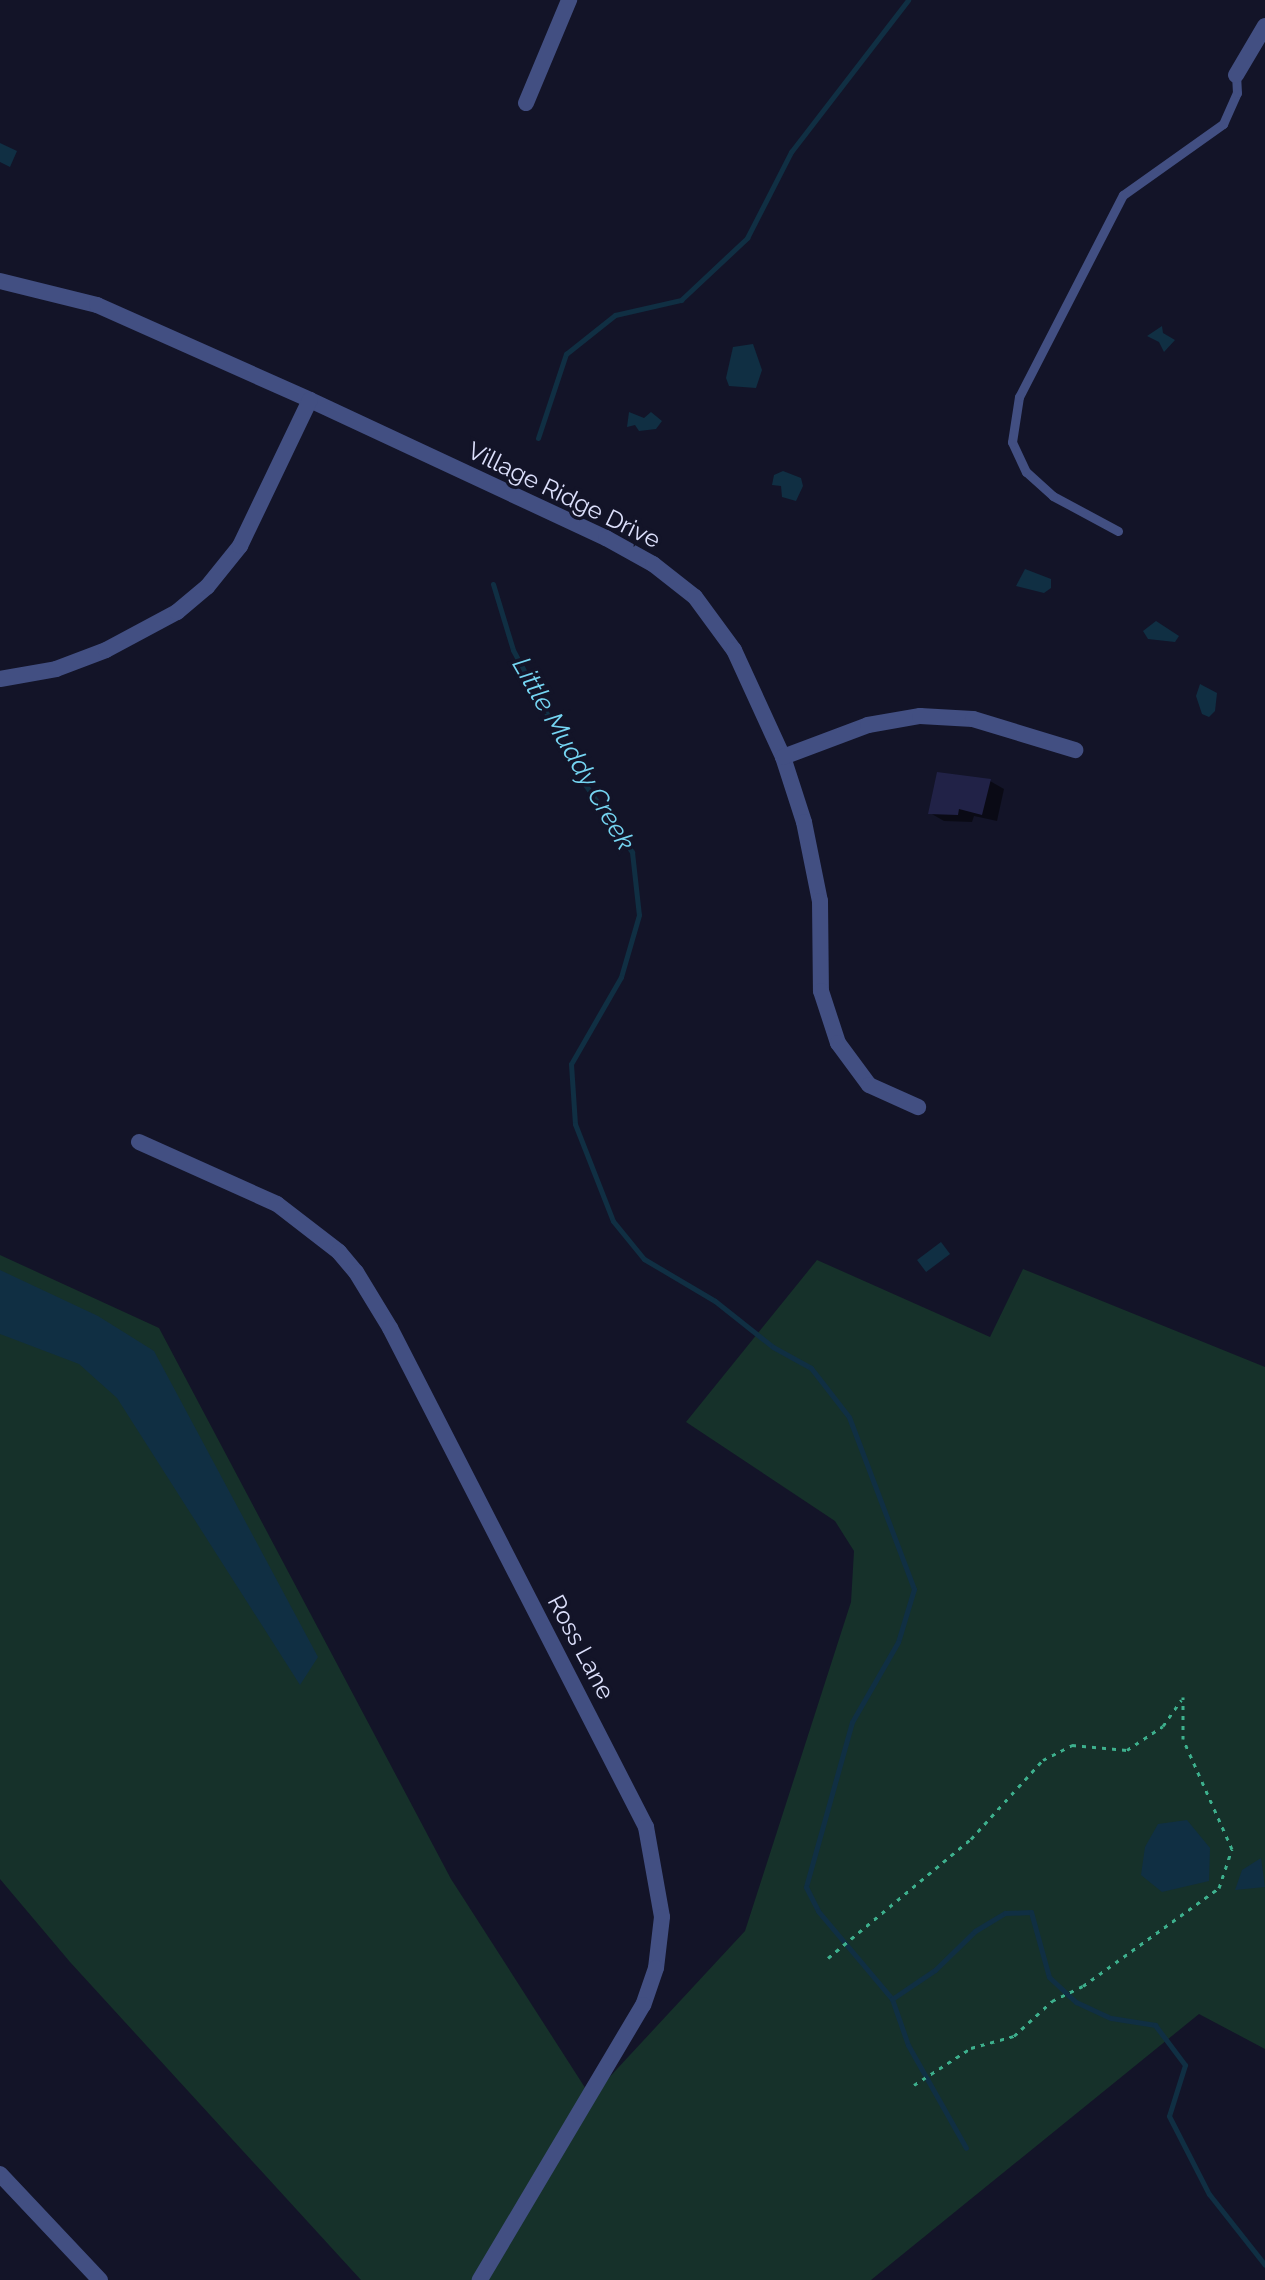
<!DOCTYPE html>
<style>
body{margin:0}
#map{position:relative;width:1265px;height:2280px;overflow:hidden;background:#131428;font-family:Raleway,sans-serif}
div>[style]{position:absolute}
.green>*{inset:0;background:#16312a}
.water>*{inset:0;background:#102f43;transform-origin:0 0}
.shadow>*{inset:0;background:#0007}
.stream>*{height:5px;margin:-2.5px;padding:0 2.5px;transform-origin:2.5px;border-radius:2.5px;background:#102f43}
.building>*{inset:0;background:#212247}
.path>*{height:3px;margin-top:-1.5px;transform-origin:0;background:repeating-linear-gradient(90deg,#3db08d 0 4px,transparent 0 10px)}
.service>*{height:9px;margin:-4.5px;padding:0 4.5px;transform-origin:4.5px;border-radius:4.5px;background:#424f82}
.minor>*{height:16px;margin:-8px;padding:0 8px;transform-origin:8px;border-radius:8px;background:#424f82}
span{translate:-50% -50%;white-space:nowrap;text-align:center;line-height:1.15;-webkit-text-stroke:7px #131428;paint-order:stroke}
.street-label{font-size:24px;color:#dde0fc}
.water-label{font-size:26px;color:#75d5f2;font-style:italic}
</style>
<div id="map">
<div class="green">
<i style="clip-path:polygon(0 1255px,159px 1328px,451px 1879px,591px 2097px,745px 1931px,851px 1602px,854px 1551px,835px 1521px,686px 1422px,817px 1260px,990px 1337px,1023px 1269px,1265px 1367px,1265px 2049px,1199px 2014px,871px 2280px,361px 2280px,70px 1962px,0 1879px)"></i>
</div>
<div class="water">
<i style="clip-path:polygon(0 143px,17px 151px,10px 167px,0 162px)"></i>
<i style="clip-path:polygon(1162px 326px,1163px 333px,1175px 340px,1164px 352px,1159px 342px,1147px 336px)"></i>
<i style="clip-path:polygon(753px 344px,762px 370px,756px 388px,729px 386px,726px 378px,733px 347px)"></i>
<i style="clip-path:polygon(629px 412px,644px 418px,651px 412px,662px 421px,656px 429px,639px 431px,635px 425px,627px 427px)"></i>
<i style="clip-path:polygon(783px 471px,801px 478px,803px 486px,796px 501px,782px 497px,781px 486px,772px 485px,774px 475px)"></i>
<i style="clip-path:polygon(1025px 569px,1051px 579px,1051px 588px,1044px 593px,1016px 586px)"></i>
<i style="clip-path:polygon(1156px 621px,1179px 636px,1175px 642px,1148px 639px,1143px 631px)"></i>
<i style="clip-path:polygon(1200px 684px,1217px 693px,1215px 711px,1209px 717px,1202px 714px,1196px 696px)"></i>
<i style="left:941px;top:1242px;width:15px;height:30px;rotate:53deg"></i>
<i style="clip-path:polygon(0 1270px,98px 1316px,154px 1351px,318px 1657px,300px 1685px,117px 1398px,79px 1364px,0 1334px)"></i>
<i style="clip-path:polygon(1187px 1820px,1210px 1848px,1209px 1881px,1162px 1892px,1141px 1875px,1145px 1847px,1158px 1824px)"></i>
<i style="clip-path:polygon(1261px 1858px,1265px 1887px,1235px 1890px,1242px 1870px)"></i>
</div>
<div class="shadow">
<i style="clip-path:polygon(990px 781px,1004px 789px,997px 821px,974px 816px,972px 822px,944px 821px,930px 813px)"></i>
</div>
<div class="stream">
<i style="left:538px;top:438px;width:89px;rotate:-71.6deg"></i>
<i style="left:566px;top:354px;width:63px;rotate:-38.5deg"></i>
<i style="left:615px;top:315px;width:68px;rotate:-12.8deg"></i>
<i style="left:681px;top:300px;width:91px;rotate:-43.2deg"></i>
<i style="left:747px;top:238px;width:97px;rotate:-62.9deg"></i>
<i style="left:791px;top:152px;width:192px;rotate:-52.4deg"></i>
<i style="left:493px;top:584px;width:69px;rotate:73.1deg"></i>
<i style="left:513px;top:650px;width:147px;rotate:62deg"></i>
<i style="left:582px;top:780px;width:88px;rotate:55.2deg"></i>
<i style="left:632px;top:852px;width:63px;rotate:83.7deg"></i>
<i style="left:639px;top:915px;width:65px;rotate:106.2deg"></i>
<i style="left:621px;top:977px;width:100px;rotate:119.9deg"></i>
<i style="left:571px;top:1064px;width:60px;rotate:86.2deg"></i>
<i style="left:575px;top:1124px;width:104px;rotate:68.6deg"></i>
<i style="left:613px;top:1221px;width:49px;rotate:50.8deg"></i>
<i style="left:644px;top:1259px;width:82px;rotate:30.6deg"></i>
<i style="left:715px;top:1301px;width:74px;rotate:38.4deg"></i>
<i style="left:773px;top:1347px;width:43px;rotate:28.9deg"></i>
<i style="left:811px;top:1368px;width:62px;rotate:52.2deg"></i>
<i style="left:849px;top:1417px;width:184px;rotate:69.3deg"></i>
<i style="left:914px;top:1589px;width:55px;rotate:106.8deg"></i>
<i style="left:898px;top:1642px;width:92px;rotate:119.9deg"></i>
<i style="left:852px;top:1722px;width:171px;rotate:105.6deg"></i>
<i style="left:806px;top:1887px;width:27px;rotate:63deg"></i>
<i style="left:818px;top:1911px;width:115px;rotate:49.9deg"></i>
<i style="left:892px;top:1999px;width:49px;rotate:70.8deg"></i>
<i style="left:908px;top:2045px;width:118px;rotate:60.6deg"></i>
<i style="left:892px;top:1999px;width:52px;rotate:-34deg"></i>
<i style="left:935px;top:1970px;width:56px;rotate:-44.3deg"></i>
<i style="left:975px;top:1931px;width:35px;rotate:-31deg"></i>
<i style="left:1005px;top:1913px;width:26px;rotate:-2deg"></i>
<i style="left:1031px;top:1912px;width:67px;rotate:74.5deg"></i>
<i style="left:1049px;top:1977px;width:37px;rotate:43deg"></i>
<i style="left:1076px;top:2002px;width:38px;rotate:25deg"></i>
<i style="left:1111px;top:2018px;width:45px;rotate:9deg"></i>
<i style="left:1155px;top:2025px;width:50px;rotate:53.1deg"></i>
<i style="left:1185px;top:2065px;width:53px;rotate:107.4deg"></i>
<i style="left:1169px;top:2116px;width:88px;rotate:62.9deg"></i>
<i style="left:1209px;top:2194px;width:90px;rotate:51.7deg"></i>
</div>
<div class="building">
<i style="clip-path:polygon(937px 772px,991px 779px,982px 815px,959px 809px,958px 815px,928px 814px)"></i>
</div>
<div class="path">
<i style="left:828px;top:1958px;width:186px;rotate:-39.8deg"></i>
<i style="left:971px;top:1839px;width:107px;rotate:-47.7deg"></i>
<i style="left:1043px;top:1760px;width:33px;rotate:-27deg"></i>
<i style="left:1072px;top:1745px;width:55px;rotate:5.2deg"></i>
<i style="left:1127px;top:1750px;width:43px;rotate:-33.7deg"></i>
<i style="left:1163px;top:1726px;width:32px;rotate:-55deg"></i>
<i style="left:914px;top:2085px;width:68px;rotate:-33deg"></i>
<i style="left:971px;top:2048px;width:45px;rotate:-15.6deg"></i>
<i style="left:1014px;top:2036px;width:52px;rotate:-42.6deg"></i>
<i style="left:1052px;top:2001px;width:34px;rotate:-26deg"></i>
<i style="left:1083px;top:1986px;width:168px;rotate:-35.8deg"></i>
<i style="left:1219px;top:1888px;width:41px;rotate:-71.6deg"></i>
<i style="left:1232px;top:1849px;width:120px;rotate:-114deg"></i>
<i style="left:1183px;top:1739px;width:42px;rotate:-90deg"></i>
</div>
<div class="service">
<i style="left:1118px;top:531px;width:74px;rotate:-151.7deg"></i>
<i style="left:1053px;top:496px;width:36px;rotate:-138deg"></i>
<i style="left:1026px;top:472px;width:33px;rotate:-115deg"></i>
<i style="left:1012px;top:442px;width:46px;rotate:-81.2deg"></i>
<i style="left:1019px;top:397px;width:227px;rotate:-62.8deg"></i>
<i style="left:1123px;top:195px;width:123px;rotate:-35.4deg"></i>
<i style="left:1223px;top:124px;width:34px;rotate:-66deg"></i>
<i style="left:1237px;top:93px;width:18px;rotate:-93deg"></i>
</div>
<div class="minor">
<i style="left:1236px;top:75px;width:57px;rotate:-59.4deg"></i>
<i style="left:526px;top:103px;width:112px;rotate:-67.3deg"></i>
<i style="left:0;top:281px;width:100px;rotate:13.9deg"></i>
<i style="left:97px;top:305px;width:233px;rotate:24deg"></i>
<i style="left:310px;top:400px;width:327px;rotate:25deg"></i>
<i style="left:606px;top:538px;width:54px;rotate:29deg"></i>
<i style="left:653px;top:564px;width:53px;rotate:38.2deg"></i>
<i style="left:695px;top:597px;width:66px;rotate:53.7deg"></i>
<i style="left:734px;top:650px;width:118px;rotate:65.4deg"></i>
<i style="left:783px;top:757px;width:68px;rotate:72.1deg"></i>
<i style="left:804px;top:822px;width:81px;rotate:78.6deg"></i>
<i style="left:820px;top:901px;width:90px;rotate:89.4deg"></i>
<i style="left:821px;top:991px;width:55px;rotate:71.9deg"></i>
<i style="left:838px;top:1043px;width:52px;rotate:53.6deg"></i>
<i style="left:869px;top:1085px;width:54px;rotate:24.2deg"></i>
<i style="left:0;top:679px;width:57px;rotate:-10.1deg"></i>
<i style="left:56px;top:669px;width:53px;rotate:-20.8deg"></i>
<i style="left:106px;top:650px;width:81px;rotate:-28.2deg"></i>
<i style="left:177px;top:612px;width:39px;rotate:-40deg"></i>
<i style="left:207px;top:587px;width:53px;rotate:-51.2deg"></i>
<i style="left:240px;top:546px;width:162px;rotate:-64.4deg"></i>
<i style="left:783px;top:757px;width:91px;rotate:-20.6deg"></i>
<i style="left:868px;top:725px;width:53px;rotate:-9.8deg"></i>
<i style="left:920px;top:716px;width:53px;rotate:3.2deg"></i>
<i style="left:973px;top:719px;width:107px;rotate:16.9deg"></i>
<i style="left:139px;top:1142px;width:151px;rotate:24.2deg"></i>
<i style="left:277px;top:1204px;width:78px;rotate:37.7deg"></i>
<i style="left:339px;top:1252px;width:26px;rotate:50deg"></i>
<i style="left:356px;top:1272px;width:66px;rotate:58.7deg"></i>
<i style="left:390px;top:1328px;width:561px;rotate:62.84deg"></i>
<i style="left:646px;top:1827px;width:91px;rotate:79.9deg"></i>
<i style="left:662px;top:1917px;width:51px;rotate:96.7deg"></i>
<i style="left:656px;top:1968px;width:39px;rotate:109deg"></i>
<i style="left:643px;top:2005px;width:320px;rotate:120.7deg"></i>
<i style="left:0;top:2174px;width:146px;rotate:46.7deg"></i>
</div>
<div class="street-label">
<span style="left:564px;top:495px;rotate:26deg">Village Ridge Drive</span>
<span style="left:581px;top:1647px;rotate:62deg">Ross Lane</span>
</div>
<div class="water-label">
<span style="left:573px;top:754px;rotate:60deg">Little Muddy Creek</span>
</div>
</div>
